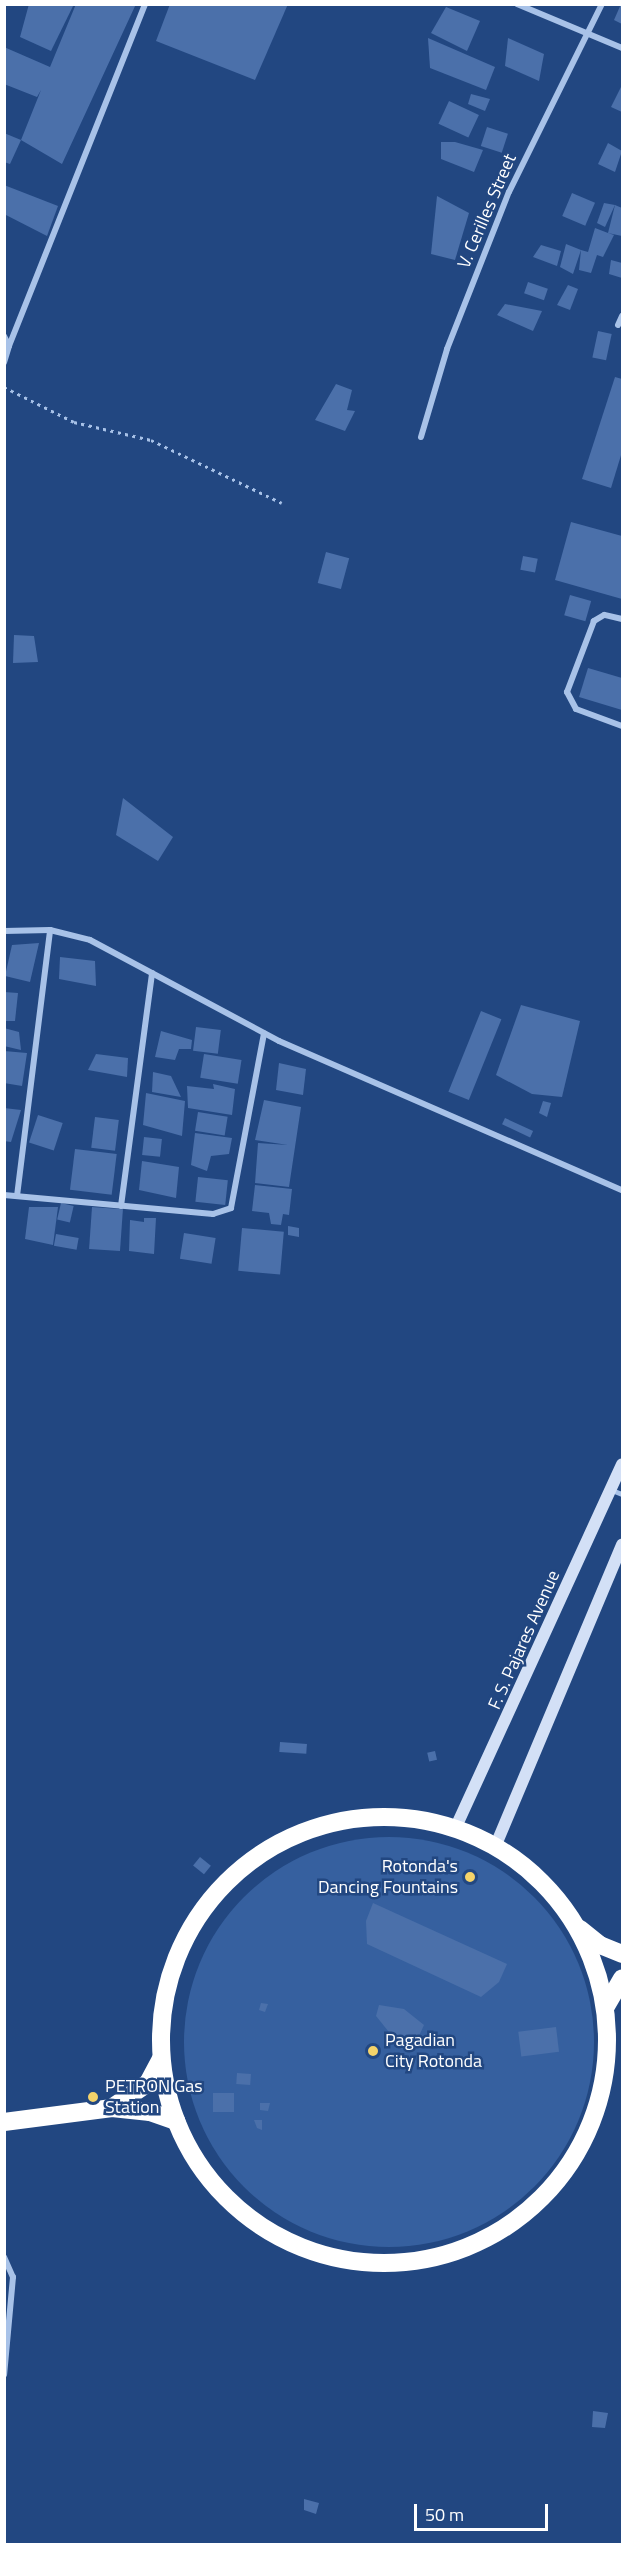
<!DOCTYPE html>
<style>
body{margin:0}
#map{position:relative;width:627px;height:2549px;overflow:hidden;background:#224781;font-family:"Titillium Web",sans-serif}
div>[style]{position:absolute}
.green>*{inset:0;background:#36609f}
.round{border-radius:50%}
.building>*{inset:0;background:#4b70aa;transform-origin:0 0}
.path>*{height:3px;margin-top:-1.5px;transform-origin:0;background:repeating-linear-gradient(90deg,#a8c2e8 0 3px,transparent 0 7.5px)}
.lane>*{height:4.5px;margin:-2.25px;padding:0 2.25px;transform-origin:2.25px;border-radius:2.25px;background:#a8c2e8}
.street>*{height:6px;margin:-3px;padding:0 3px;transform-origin:3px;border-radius:3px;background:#a8c2e8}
.secondary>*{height:12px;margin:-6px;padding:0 6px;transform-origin:6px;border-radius:6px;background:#d3e0f6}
.highway>*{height:18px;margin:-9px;padding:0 9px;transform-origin:9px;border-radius:9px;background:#fff}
.highway>.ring{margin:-9px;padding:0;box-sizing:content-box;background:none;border:18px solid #fff;border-radius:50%}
.dots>*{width:16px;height:16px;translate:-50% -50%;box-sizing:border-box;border:3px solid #224781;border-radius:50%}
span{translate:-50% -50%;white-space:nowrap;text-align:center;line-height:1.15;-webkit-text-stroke:5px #224781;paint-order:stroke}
.street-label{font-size:18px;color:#fff}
.poi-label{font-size:18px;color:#fff}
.right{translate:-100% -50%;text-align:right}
.left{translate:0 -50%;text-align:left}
.frame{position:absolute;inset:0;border:6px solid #fff;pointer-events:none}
.scale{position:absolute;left:414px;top:2504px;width:134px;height:27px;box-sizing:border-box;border:3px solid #fff;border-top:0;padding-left:8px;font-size:18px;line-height:21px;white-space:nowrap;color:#fff;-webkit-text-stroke:4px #224781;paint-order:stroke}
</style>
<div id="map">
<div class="green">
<i class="round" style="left:184px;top:1837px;width:410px;height:410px"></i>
</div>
<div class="building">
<i style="clip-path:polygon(29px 4px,74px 4px,51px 51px,20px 37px)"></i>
<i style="clip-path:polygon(76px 4px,136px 4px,62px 164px,21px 140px,41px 90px,37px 97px,4px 84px,4px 47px,50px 67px)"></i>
<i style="clip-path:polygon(170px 4px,288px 4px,255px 80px,156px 41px)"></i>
<i style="clip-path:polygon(621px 4px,622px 4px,622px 24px,614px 20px)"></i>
<i style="clip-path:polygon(446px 7px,480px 21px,467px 51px,431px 33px)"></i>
<i style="clip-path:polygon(428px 38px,495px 67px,486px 90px,430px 68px)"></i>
<i style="clip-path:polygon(508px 38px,544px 54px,539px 81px,505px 66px)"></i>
<i style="clip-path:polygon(622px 85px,622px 112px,611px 107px)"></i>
<i style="clip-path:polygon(471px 94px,490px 99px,485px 111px,468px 104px)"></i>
<i style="left:449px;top:101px;width:33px;height:25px;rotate:25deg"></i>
<i style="left:487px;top:127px;width:22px;height:20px;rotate:18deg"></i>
<i style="clip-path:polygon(4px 133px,21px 140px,10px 164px,4px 162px)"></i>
<i style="clip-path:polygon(441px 142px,455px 142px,483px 150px,474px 172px,441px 159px)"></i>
<i style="clip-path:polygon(608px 143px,622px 151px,615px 172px,598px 164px)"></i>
<i style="clip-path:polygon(4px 185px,58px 206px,47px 236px,4px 214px)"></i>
<i style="left:572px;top:193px;width:25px;height:25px;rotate:23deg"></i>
<i style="clip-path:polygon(437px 196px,469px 213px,455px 260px,431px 254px)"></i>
<i style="clip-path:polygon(604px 203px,615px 205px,605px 227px,597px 223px)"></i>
<i style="clip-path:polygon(615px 205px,622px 208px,622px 236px,608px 233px,614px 235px,603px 257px,597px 255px,591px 273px,579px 270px,581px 250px,588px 252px,595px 228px,608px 233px)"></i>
<i style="clip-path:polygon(566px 244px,581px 250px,573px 274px,560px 267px)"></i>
<i style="clip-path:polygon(541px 245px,561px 251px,557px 266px,533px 257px)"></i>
<i style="clip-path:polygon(611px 260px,622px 263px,622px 278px,609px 274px)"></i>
<i style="left:528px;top:282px;width:21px;height:12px;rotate:19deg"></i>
<i style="clip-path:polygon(568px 285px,578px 289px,570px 310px,557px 305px)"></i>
<i style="clip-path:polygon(505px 304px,542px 311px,533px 331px,497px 315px)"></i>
<i style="left:598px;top:331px;width:14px;height:27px;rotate:12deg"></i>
<i style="clip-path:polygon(615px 377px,622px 379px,622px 452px,611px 488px,582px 479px)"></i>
<i style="clip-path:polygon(336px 384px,352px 390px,347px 410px,355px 411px,345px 431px,315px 420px)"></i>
<i style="clip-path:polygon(571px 522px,622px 536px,622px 599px,555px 580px)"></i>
<i style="left:326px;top:552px;width:24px;height:32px;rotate:15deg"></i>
<i style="left:523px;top:556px;width:15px;height:14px;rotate:11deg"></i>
<i style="left:570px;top:595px;width:22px;height:21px;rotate:16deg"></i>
<i style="clip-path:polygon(14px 635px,34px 636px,38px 662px,13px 663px)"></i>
<i style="clip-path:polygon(588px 668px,622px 678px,622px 710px,579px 697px)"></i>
<i style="clip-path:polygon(123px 798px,173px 837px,158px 861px,116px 835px)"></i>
<i style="clip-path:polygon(39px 943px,30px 982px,5px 976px,12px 945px)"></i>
<i style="clip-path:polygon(60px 957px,95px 961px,96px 986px,59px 979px)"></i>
<i style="clip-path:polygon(4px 992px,18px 993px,15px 1021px,4px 1021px)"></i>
<i style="clip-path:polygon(521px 1005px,580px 1021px,562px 1097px,532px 1094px,496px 1075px)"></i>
<i style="left:481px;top:1011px;width:22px;height:87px;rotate:22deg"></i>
<i style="left:196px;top:1027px;width:25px;height:24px;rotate:7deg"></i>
<i style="clip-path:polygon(4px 1028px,19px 1032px,21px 1050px,4px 1046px)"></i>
<i style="clip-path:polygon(161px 1031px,192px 1040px,191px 1049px,179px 1049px,175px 1060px,155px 1057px)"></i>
<i style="clip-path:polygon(4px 1051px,27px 1053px,22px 1086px,4px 1083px)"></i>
<i style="clip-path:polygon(96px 1054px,128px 1058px,127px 1077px,88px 1070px)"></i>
<i style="left:204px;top:1054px;width:38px;height:24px;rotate:9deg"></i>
<i style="clip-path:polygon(279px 1063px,306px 1069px,303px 1095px,276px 1090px)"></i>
<i style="clip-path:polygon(153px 1072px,171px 1076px,181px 1097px,152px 1092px)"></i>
<i style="clip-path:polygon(213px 1084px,235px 1089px,232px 1115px,188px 1108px,187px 1086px,214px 1089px)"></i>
<i style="clip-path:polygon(146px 1093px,185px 1101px,182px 1136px,143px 1125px)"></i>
<i style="clip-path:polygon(264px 1100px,301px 1107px,289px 1187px,255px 1183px,258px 1143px,288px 1145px,255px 1140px)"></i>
<i style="clip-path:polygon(543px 1101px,551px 1103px,547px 1117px,539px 1113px)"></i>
<i style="clip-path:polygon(4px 1108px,21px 1110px,11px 1142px,4px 1141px)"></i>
<i style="left:198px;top:1112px;width:30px;height:19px;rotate:9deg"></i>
<i style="left:38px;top:1115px;width:26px;height:29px;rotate:18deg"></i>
<i style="left:95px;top:1117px;width:24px;height:31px;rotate:7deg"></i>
<i style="left:505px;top:1118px;width:31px;height:7px;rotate:25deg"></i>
<i style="clip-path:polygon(195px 1133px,232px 1138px,229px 1154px,211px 1156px,207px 1171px,191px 1165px)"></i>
<i style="left:144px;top:1137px;width:18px;height:18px;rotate:6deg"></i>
<i style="left:75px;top:1149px;width:42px;height:41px;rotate:7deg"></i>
<i style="clip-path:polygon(142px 1161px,179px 1167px,176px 1198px,139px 1190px)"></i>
<i style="left:198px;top:1177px;width:30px;height:25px;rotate:6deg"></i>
<i style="clip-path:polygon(255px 1185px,292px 1189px,289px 1215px,283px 1214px,281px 1225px,271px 1224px,269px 1213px,252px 1211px)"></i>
<i style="left:61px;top:1203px;width:13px;height:17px;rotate:13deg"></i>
<i style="clip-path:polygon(29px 1207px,58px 1207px,53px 1245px,25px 1239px)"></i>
<i style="left:92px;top:1207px;width:31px;height:42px;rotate:4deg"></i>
<i style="clip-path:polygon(144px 1218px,156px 1218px,154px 1254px,129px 1251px,130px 1220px,144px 1222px)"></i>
<i style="clip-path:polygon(288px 1226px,299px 1228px,299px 1237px,288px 1235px)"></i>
<i style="left:242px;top:1228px;width:42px;height:43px;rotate:5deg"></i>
<i style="left:184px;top:1233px;width:32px;height:26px;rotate:9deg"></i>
<i style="left:56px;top:1234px;width:23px;height:12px;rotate:10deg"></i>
<i style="left:280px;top:1742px;width:27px;height:10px;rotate:4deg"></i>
<i style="left:435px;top:1751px;width:9px;height:8px;rotate:77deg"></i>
<i style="left:200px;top:1857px;width:14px;height:11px;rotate:39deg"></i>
<i style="clip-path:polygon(373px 1903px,507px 1964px,499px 1982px,481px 1997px,367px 1944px,366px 1921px)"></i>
<i style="clip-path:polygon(261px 2003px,268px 2004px,265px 2012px,259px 2010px)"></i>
<i style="clip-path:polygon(379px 2005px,404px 2009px,424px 2025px,419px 2036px,393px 2037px,376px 2016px)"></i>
<i style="left:556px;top:2027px;width:25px;height:38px;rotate:83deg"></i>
<i style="left:237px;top:2073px;width:14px;height:11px;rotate:4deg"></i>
<i style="left:213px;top:2093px;width:21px;height:19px"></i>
<i style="clip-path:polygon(260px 2103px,270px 2103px,268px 2111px,260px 2110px)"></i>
<i style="clip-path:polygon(254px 2120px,262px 2120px,262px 2130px,257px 2128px)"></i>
<i style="clip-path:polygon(593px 2411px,608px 2413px,605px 2428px,592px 2427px)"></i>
<i style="clip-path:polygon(304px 2499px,319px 2503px,316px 2514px,304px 2510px)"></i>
</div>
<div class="path">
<i style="left:4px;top:387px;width:78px;rotate:26.6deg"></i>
<i style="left:74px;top:422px;width:79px;rotate:13.2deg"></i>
<i style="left:151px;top:440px;width:145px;rotate:25.7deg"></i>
</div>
<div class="lane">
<i style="left:612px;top:1490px;width:11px;rotate:22deg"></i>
</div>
<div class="street">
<i style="left:517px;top:4px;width:114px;rotate:22.7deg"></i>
<i style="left:618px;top:325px;width:10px;rotate:-66deg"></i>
<i style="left:4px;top:336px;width:11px;rotate:63deg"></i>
<i style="left:9px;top:346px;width:17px;rotate:107deg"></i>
<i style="left:9px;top:346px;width:368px;rotate:-68.3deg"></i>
<i style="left:421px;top:437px;width:92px;rotate:-73.5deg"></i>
<i style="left:447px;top:349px;width:169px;rotate:-68.5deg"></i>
<i style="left:509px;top:192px;width:210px;rotate:-63.7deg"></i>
<i style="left:622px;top:619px;width:18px;rotate:-167deg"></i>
<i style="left:604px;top:615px;width:12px;rotate:149deg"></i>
<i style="left:594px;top:621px;width:76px;rotate:110.8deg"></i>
<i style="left:567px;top:692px;width:19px;rotate:62deg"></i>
<i style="left:576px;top:709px;width:49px;rotate:20.3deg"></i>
<i style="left:4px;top:931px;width:46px;rotate:-1.2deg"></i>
<i style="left:50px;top:930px;width:41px;rotate:14deg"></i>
<i style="left:90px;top:940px;width:214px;rotate:28.1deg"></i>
<i style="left:279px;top:1041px;width:374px;rotate:23.5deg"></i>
<i style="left:4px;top:1195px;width:210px;rotate:5.2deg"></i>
<i style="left:213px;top:1214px;width:19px;rotate:-18deg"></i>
<i style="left:231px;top:1208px;width:178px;rotate:-79.3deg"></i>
<i style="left:17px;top:1196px;width:268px;rotate:-82.9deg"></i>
<i style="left:121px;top:1206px;width:235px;rotate:-82.4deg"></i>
<i style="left:4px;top:2257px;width:22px;rotate:66deg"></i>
<i style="left:13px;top:2277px;width:98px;rotate:95.2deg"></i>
</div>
<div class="secondary">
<i style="left:455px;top:1829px;width:401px;rotate:-65.4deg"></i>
<i style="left:495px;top:1847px;width:328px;rotate:-67.2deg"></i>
</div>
<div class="highway">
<i class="ring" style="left:161px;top:1817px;width:428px;height:428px"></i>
<i style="left:580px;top:1929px;width:26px;rotate:39deg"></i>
<i style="left:600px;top:1945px;width:24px;rotate:22deg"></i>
<i style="left:605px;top:2008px;width:34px;rotate:-60deg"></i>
<i style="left:113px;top:2107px;width:42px;rotate:-34.4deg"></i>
<i style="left:148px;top:2083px;width:27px;rotate:-62deg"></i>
<i style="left:4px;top:2122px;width:109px;rotate:-7.4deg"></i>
<i style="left:112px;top:2108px;width:38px;rotate:6deg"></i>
<i style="left:150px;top:2112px;width:28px;rotate:19deg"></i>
</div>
<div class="dots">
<i style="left:470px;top:1877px;background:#f4d36a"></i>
<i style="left:373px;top:2051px;background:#f4d36a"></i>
<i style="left:93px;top:2097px;background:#f4d36a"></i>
</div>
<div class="street-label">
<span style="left:487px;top:211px;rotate:-67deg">V. Cerilles Street</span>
<span style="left:524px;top:1640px;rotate:-66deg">F. S. Pajares Avenue</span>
</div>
<div class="poi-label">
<span class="right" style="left:458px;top:1877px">Rotonda's<br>Dancing Fountains</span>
<span class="left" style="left:385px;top:2051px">Pagadian<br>City Rotonda</span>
<span class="left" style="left:105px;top:2097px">PETRON Gas<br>Station</span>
</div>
<div class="frame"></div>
<div class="scale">50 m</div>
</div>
